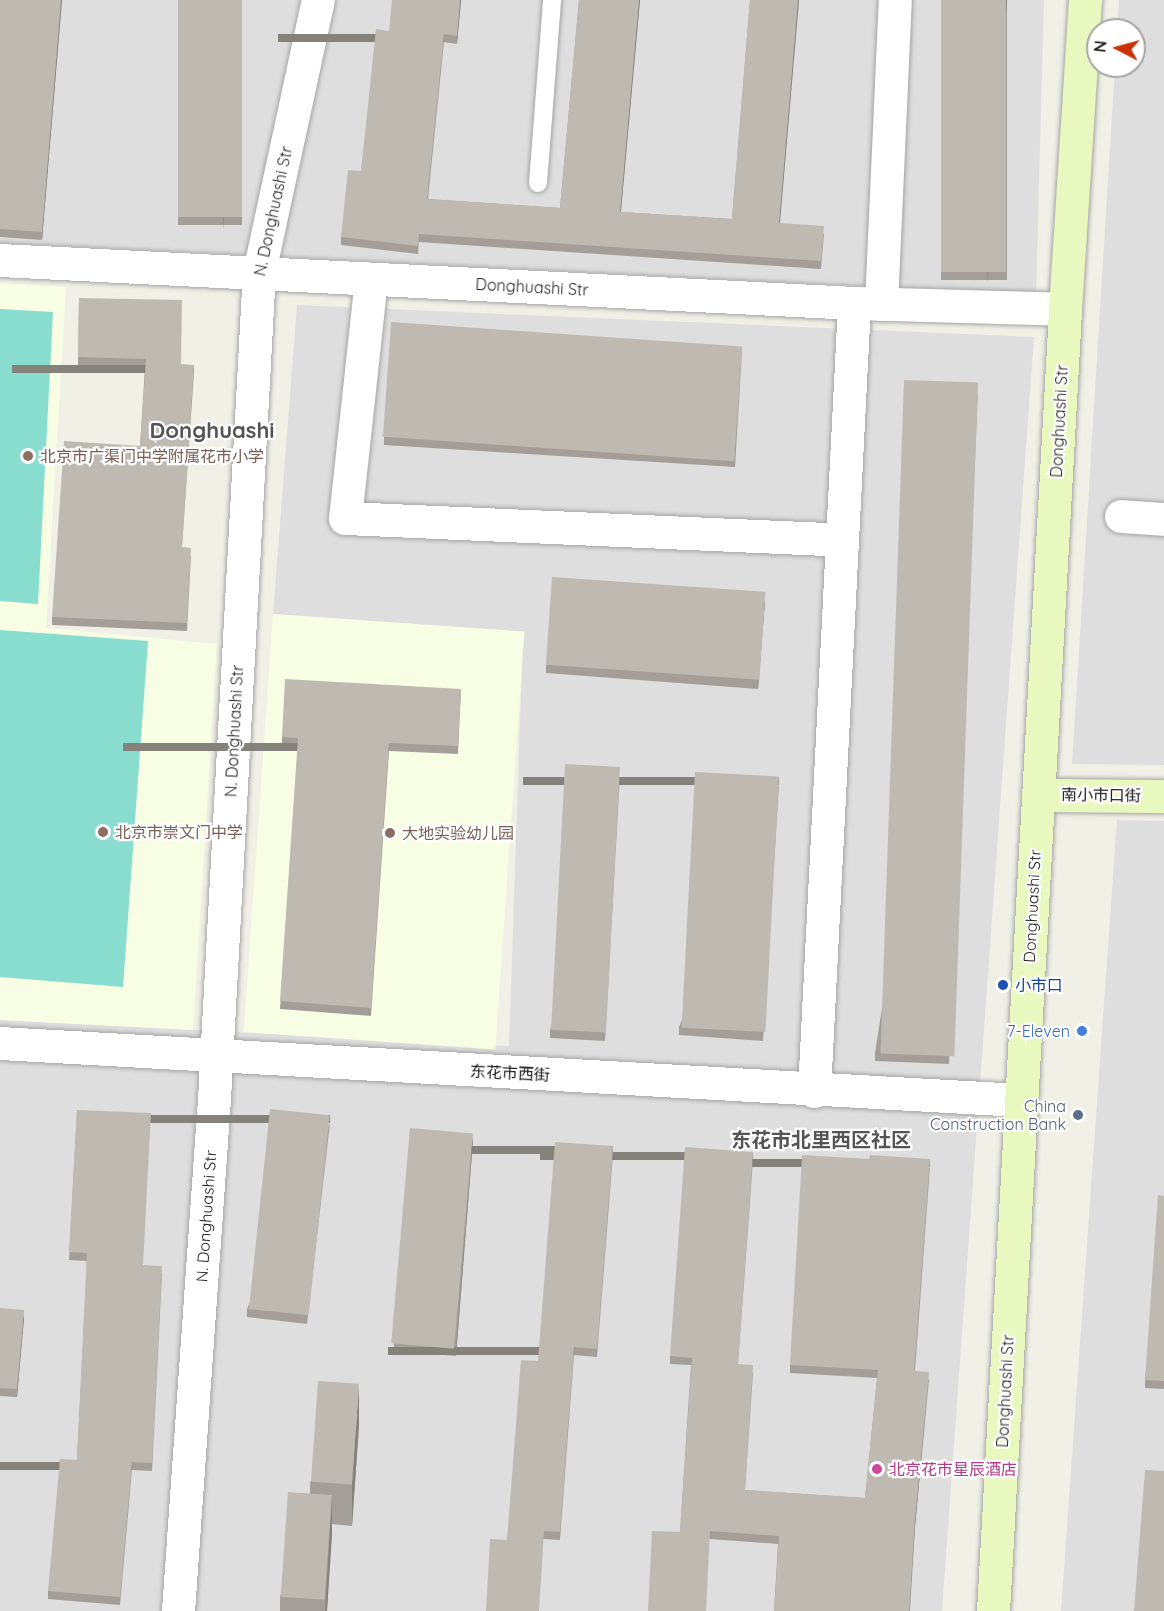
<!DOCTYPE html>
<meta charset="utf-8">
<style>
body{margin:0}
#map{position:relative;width:1164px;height:1611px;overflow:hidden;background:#f1f0e7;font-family:Quicksand,"Noto Sans SC",sans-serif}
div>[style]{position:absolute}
.residential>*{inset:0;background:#dfdede}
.education>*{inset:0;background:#f8fee3;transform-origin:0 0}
.pitch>*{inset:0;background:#88ddcf}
.roads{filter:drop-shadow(0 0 2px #a5a5a5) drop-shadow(0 0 2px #a5a5a5)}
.lane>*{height:18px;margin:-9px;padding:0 9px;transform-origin:9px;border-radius:9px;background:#fff}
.street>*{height:33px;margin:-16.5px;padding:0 16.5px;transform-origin:16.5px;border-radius:16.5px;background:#fff}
.secondary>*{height:33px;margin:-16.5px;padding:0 16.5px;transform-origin:16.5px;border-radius:16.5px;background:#e8f8be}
.wall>*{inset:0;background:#a39f98;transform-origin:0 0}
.shaded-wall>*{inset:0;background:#85827c;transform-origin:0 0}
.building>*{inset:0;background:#beb9b1;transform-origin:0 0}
.dots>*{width:16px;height:16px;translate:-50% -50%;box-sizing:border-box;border:3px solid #fff;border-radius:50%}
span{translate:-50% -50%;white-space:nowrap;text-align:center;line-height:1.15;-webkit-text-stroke:4.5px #fff;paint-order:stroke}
.street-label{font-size:16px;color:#212121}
.education-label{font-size:16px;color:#785e54}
.left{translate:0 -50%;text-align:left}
.transit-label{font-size:16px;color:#164399}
.shop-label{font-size:16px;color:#366cbe}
.right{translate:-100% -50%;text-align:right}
.service-label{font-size:16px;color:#4e5e75}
.hotel-label{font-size:16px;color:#b23c85}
.quarter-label{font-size:20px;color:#545454;font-weight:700}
.district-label{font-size:22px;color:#545454;font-weight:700}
.north{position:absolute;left:1086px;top:18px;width:60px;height:60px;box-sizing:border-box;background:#fff;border:2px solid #a6a6a6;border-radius:50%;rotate:276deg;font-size:16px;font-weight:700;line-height:24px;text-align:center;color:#212121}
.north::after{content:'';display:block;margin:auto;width:21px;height:27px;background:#cc3105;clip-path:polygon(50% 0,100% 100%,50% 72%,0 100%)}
</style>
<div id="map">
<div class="residential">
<i style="clip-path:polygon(0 0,1044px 0,1036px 295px,0 243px)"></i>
<i style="clip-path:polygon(1119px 0,1164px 0,1164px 765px,1072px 764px,1115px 66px,1134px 66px,1134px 30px,1117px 30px)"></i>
<i style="clip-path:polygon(297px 305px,1034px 337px,942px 1611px,0 1611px,0 1020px,509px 1046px,523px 633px,273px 614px)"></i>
<i style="clip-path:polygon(1117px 820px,1164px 821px,1164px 1611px,1061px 1611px)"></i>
</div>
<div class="education">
<i style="clip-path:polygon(0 283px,66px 287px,46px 628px,217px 644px,193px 1030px,0 1020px)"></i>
<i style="left:273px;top:614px;width:252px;height:419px;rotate:4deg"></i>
</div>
<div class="pitch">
<i style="clip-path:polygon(0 309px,53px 312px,38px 604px,0 601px)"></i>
<i style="clip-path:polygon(0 630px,148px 641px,123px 987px,0 977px)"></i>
</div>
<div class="roads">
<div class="lane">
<i style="left:538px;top:183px;width:184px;rotate:-85.6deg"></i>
</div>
<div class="street">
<i style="left:0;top:260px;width:855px;rotate:2.88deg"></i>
<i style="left:854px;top:303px;width:211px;rotate:1.6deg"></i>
<i style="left:371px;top:279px;width:240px;rotate:96.2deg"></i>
<i style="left:345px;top:518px;width:496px;rotate:2.5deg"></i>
<i style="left:881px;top:304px;width:304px;rotate:-87.4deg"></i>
<i style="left:1121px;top:516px;width:43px;rotate:4deg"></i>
<i style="left:0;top:1043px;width:1022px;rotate:3.2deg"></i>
<i style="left:814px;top:1091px;width:789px;rotate:-87.09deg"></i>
<i style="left:178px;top:1611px;width:513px;rotate:-85.98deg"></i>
<i style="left:214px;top:1099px;width:828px;rotate:-86.89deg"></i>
<i style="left:259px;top:272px;width:278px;rotate:-77.8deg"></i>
</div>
<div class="secondary">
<i style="left:1038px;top:795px;width:126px;rotate:0.5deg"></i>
<i style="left:993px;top:1611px;width:1304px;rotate:-86.83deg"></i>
<i style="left:1065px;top:309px;width:310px;rotate:-86.3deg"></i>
</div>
</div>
<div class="wall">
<i style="clip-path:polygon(0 0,62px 0,42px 240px,0 237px)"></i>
<i style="left:178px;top:0;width:64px;height:225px"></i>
<i style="clip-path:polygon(461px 0,457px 44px,444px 42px,428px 199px,560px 208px,579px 0,640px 0,621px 212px,732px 219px,750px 0,799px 0,780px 223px,824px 234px,821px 269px,419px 242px,418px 254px,341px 245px,341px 237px,361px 171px,389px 31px)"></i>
<i style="left:941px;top:0;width:66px;height:280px"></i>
<i style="clip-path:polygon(79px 298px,194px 373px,182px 547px,191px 556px,187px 631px,52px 625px,52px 617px,140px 446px,145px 367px,78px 365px)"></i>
<i style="clip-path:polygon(742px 351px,735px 467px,384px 445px,384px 437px)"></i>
<i style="clip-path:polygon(978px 390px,949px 1064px,875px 1061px,875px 1053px)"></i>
<i style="clip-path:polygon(765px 601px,758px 689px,546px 673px,546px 665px)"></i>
<i style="clip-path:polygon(461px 689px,458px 754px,389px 751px,371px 1016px,280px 1009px,298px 746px,282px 745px,282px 737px)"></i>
<i style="clip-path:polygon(620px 775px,605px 1041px,550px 1038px,550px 1030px)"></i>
<i style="clip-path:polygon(779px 785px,763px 1041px,679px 1035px,679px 1027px)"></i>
<i style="clip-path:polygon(77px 1110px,143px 1265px,162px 1274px,152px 1471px,132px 1470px,120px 1605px,48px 1599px,48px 1591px,77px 1460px,87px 1261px,69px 1260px)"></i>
<i style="clip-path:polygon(330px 1123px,307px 1324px,247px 1317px,247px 1309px)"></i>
<i style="clip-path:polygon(473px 1140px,456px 1356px,394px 1351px,394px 1343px)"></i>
<i style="clip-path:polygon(613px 1154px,597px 1357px,574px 1355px,560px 1540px,544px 1539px,507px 1540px,538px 1361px)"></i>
<i style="clip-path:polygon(753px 1160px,738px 1364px,753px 1373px,745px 1490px,865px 1498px,877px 1378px,790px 1373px,790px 1365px,930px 1167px,915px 1371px,929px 1380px,915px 1527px,910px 1611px,774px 1611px,778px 1544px,710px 1539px,680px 1532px,691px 1365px,670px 1364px,670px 1356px)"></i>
<i style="clip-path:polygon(1164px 1196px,1164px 1389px,1145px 1388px,1145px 1380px)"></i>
<i style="clip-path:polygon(0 1308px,24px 1318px,17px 1397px,0 1396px)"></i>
<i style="clip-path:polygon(359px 1425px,352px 1526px,332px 1524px,327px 1611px,280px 1611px,280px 1597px,310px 1493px,310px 1482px)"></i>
</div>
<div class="shaded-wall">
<i style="clip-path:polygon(61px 0,62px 0,42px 240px,42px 232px)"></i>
<i style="clip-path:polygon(242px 0,223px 229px,223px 221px)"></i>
<i style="clip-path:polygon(460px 0,461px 0,457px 44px,457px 36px)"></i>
<i style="clip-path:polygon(639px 0,640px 0,620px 220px,620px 212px)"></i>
<i style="clip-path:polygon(798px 0,799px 0,779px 231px,779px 223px)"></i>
<i style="clip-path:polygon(1006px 0,1007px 0,987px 283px,987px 275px)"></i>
<i style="left:444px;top:34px;width:8px;height:166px;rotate:90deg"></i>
<i style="left:194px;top:365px;width:8px;height:182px;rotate:90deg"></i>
<i style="clip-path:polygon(765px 593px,765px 601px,758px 689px,758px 681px)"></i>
<i style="left:389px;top:743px;width:8px;height:266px;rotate:90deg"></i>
<i style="left:779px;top:777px;width:8px;height:256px;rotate:90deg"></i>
<i style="left:330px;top:1115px;width:8px;height:202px;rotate:90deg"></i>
<i style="clip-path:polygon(473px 1133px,473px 1140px,456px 1356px,456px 1348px)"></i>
<i style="left:613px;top:1146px;width:8px;height:204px;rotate:90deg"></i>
<i style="left:753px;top:1152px;width:8px;height:213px;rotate:90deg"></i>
<i style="left:930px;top:1159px;width:8px;height:213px;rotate:90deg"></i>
<i style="clip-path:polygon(24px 1310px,24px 1318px,17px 1397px,17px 1389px)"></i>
<i style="left:574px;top:1347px;width:8px;height:186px;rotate:90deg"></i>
<i style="clip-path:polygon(929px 1372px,915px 1527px,909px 1611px,915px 1519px)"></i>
<i style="clip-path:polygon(359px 1384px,359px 1425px,352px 1526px,352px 1485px)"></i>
<i style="left:132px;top:1462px;width:8px;height:136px;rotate:90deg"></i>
<i style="clip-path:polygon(332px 1495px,332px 1535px,327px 1611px,325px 1611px)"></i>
</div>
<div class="building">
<i style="clip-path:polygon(0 0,61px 0,42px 232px,0 229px)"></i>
<i style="left:178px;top:0;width:64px;height:217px"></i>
<i style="clip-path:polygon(392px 0,460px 0,457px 36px,444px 34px,427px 199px,560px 208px,579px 0,639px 0,620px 212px,732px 219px,750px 0,798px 0,779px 223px,824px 226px,821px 261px,419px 234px,418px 246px,341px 237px,348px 170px,361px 171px,376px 29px,389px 31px)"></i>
<i style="left:941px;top:0;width:65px;height:272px"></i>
<i style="clip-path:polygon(79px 298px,182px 300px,181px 364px,194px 365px,182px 547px,191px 548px,187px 623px,52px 617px,64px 441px,140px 446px,146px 359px,78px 357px)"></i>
<i style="left:391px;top:322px;width:352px;height:115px;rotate:4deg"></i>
<i style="left:904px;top:380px;width:74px;height:674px;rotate:2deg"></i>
<i style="left:552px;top:577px;width:214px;height:88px;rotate:4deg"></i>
<i style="clip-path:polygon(285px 679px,461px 689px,458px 746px,389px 743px,371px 1008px,280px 1001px,298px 738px,282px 737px)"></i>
<i style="left:565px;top:764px;width:55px;height:266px;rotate:3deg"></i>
<i style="left:695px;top:772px;width:84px;height:256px;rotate:3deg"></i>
<i style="left:270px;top:1109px;width:60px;height:201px;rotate:6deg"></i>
<i style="clip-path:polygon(77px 1110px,151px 1113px,143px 1265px,162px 1266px,152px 1463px,132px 1462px,120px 1597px,48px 1591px,60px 1459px,77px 1460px,87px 1253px,69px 1252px)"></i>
<i style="left:410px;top:1128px;width:63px;height:216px;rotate:5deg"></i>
<i style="clip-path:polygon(555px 1142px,613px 1146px,597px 1349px,574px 1347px,560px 1532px,544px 1531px,539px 1611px,486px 1611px,490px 1539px,507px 1540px,521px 1360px,538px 1361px)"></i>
<i style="clip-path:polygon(685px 1147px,753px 1152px,738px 1364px,753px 1365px,745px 1490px,865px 1498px,878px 1370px,790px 1365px,802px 1155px,869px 1159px,870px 1155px,930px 1159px,914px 1371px,929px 1372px,915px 1519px,909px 1611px,774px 1611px,779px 1536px,710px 1531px,706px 1611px,648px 1611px,652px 1531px,680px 1532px,692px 1358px,670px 1356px)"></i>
<i style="clip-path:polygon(1158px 1195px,1164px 1196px,1164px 1381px,1145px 1380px)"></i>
<i style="clip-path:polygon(0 1308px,24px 1310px,17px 1389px,0 1388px)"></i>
<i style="left:318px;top:1381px;width:41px;height:101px;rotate:4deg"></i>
<i style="clip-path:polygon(1145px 1470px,1164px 1471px,1164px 1611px,1134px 1611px)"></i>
<i style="left:288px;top:1492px;width:44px;height:105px;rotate:4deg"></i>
</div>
<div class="dots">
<i style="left:28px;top:456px;background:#8d6e63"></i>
<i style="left:103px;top:832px;background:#8d6e63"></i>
<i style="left:390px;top:833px;background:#8d6e63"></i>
<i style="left:1003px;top:985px;background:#1a4fb4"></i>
<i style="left:1082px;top:1031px;background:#3f7fe0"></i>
<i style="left:1078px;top:1115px;background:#5c6f8a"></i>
<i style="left:877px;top:1469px;background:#d1479c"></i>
</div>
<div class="street-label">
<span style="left:273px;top:211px;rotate:-78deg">N. Donghuashi Str</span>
<span style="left:532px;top:287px;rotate:3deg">Donghuashi Str</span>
<span style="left:1059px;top:421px;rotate:-87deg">Donghuashi Str</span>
<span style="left:234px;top:731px;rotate:-87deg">N. Donghuashi Str</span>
<span style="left:1101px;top:795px;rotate:1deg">南小市口街</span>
<span style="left:1032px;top:906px;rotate:-87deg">Donghuashi Str</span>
<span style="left:510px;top:1073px;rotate:3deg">东花市西街</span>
<span style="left:206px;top:1216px;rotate:-86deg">N. Donghuashi Str</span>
<span style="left:1005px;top:1391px;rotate:-87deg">Donghuashi Str</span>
</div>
<div class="education-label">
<span class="left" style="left:40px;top:456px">北京市广渠门中学附属花市小学</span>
<span class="left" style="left:115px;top:832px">北京市崇文门中学</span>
<span class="left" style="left:402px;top:833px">大地实验幼儿园</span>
</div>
<div class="transit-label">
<span class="left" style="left:1015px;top:985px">小市口</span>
</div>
<div class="shop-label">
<span class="right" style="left:1070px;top:1031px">7-Eleven</span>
</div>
<div class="service-label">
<span class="right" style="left:1066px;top:1115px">China<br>Construction Bank</span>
</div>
<div class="hotel-label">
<span class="left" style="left:889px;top:1469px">北京花市星辰酒店</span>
</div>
<div class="quarter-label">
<span style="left:821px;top:1139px">东花市北里西区社区</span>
</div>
<div class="district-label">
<span style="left:212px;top:431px">Donghuashi</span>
</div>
<div class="north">N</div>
</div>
